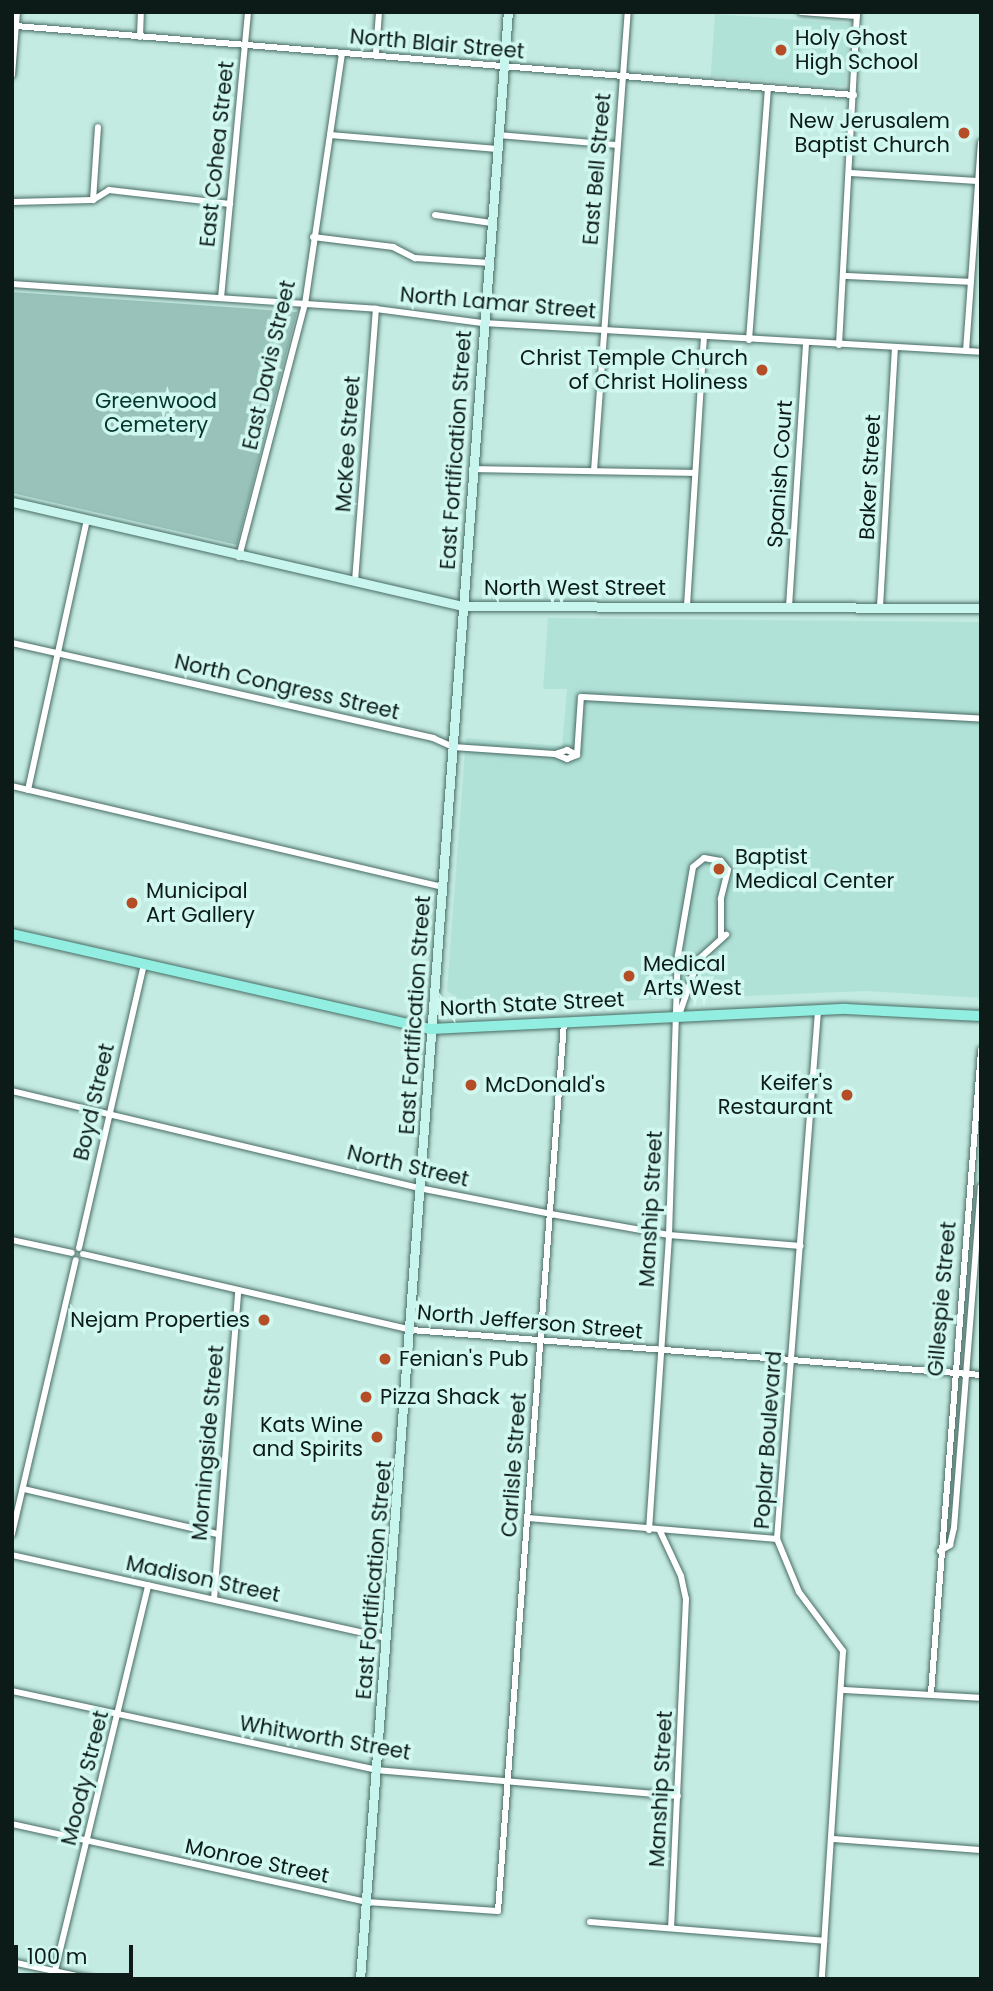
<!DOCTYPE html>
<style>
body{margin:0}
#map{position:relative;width:993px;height:1991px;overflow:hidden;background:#c4ebe2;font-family:Poppins,sans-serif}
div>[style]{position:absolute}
.built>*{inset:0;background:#b1e2d8;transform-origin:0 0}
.green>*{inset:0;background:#99c3ba}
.roads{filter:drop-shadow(0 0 2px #496c65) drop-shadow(0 0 2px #496c65)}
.street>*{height:6px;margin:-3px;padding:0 3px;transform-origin:3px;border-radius:3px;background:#fff}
.secondary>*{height:9px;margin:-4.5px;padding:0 4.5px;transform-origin:4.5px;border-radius:4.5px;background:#c8f6ef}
.primary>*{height:10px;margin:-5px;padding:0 5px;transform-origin:5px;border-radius:5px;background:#91eee0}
.dots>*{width:19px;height:19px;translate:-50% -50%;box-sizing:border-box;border:4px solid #d1f8f0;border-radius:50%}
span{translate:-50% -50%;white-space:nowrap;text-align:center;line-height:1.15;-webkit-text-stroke:7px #d1f8f0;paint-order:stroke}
.poi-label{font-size:21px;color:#0c1b18}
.left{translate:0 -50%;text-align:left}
.right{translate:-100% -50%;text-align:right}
.street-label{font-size:21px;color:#0c1b18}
.park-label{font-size:21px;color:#01362f}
.frame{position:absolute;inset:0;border:14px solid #0c1b18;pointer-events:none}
.scale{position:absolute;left:14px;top:1945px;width:119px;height:32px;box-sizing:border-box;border:4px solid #0c1b18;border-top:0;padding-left:9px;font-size:21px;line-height:24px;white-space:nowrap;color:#0c1b18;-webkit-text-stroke:5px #d1f8f0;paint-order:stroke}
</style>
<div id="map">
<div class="built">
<i style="left:715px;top:14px;width:135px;height:63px;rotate:4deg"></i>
<i style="clip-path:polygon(548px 618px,981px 622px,981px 998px,867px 991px,471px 1007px,447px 991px,466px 738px,562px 746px,567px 689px,543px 689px)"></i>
</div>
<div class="green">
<i style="clip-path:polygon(12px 292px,297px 312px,237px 545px,12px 493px)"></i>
</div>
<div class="roads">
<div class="street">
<i style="left:801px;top:12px;width:56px;rotate:4.1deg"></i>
<i style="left:16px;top:26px;width:841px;rotate:4.71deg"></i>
<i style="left:140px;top:37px;width:25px;rotate:-88deg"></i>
<i style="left:376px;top:53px;width:41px;rotate:-85.8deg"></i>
<i style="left:12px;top:75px;width:63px;rotate:-85.5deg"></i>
<i style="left:330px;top:135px;width:168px;rotate:4.8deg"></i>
<i style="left:498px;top:135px;width:118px;rotate:4.8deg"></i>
<i style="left:850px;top:173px;width:128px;rotate:3.6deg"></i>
<i style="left:93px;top:200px;width:19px;rotate:-32deg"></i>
<i style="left:109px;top:190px;width:122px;rotate:6.6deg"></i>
<i style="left:12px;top:202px;width:81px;rotate:-1.4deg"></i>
<i style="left:93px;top:200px;width:73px;rotate:-86.1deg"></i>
<i style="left:435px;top:215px;width:57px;rotate:8.1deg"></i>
<i style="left:313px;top:237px;width:81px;rotate:7.1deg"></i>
<i style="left:393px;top:247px;width:25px;rotate:27deg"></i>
<i style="left:415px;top:258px;width:75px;rotate:3.8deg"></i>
<i style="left:845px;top:276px;width:126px;rotate:2.7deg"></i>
<i style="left:12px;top:284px;width:365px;rotate:3.9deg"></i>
<i style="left:376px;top:309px;width:107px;rotate:7.5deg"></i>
<i style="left:482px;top:323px;width:500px;rotate:3.3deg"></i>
<i style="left:221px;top:298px;width:287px;rotate:-84.6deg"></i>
<i style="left:749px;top:340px;width:252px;rotate:-85.7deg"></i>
<i style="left:839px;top:345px;width:333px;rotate:-86.9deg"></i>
<i style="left:966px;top:351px;width:209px;rotate:-85.9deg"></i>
<i style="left:472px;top:469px;width:223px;rotate:1deg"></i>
<i style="left:594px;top:471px;width:460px;rotate:-85.8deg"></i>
<i style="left:239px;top:557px;width:261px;rotate:-75.4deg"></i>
<i style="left:305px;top:304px;width:253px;rotate:-81.6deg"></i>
<i style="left:355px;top:581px;width:273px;rotate:-85.6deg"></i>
<i style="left:687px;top:606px;width:270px;rotate:-86.4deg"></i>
<i style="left:789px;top:607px;width:265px;rotate:-86.3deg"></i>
<i style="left:880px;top:607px;width:259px;rotate:-86.7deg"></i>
<i style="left:12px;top:643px;width:432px;rotate:12.7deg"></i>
<i style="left:433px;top:738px;width:22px;rotate:24deg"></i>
<i style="left:453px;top:747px;width:102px;rotate:3.9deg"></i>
<i style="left:555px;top:754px;width:13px;rotate:23deg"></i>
<i style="left:567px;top:759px;width:11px;rotate:-22deg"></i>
<i style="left:555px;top:754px;width:13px;rotate:-18deg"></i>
<i style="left:567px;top:750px;width:11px;rotate:27deg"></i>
<i style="left:577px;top:755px;width:58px;rotate:-86.1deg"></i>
<i style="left:581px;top:697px;width:401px;rotate:3.1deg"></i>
<i style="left:12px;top:786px;width:441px;rotate:13.2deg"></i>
<i style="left:28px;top:790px;width:276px;rotate:-77.7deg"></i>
<i style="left:818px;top:1011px;width:530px;rotate:94.44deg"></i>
<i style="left:777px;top:1539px;width:57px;rotate:67.5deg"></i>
<i style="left:799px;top:1592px;width:74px;rotate:53.3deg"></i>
<i style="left:843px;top:1651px;width:329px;rotate:93.7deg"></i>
<i style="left:679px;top:1015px;width:58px;rotate:-70.9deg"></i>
<i style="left:698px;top:960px;width:38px;rotate:-42deg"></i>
<i style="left:12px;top:1091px;width:418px;rotate:13.4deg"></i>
<i style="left:419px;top:1188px;width:135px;rotate:11.1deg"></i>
<i style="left:551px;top:1214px;width:120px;rotate:10.1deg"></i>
<i style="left:669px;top:1235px;width:132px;rotate:4.8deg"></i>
<i style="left:12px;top:1240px;width:61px;rotate:12.2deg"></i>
<i style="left:79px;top:1248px;width:291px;rotate:-77.1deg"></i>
<i style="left:83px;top:1254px;width:337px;rotate:13deg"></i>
<i style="left:411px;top:1330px;width:572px;rotate:4.51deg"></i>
<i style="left:24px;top:1489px;width:199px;rotate:13.1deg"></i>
<i style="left:528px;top:1518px;width:250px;rotate:4.8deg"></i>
<i style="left:649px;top:1530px;width:296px;rotate:-86.1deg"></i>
<i style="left:669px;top:1235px;width:280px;rotate:-88.2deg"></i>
<i style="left:678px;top:955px;width:89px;rotate:-80.3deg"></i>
<i style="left:693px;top:867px;width:14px;rotate:-39deg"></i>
<i style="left:704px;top:858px;width:17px;rotate:10deg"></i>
<i style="left:721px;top:861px;width:11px;rotate:52deg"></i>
<i style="left:728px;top:870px;width:30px;rotate:104deg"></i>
<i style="left:721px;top:899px;width:39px;rotate:90deg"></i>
<i style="left:660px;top:1531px;width:50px;rotate:65deg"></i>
<i style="left:681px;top:1576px;width:24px;rotate:78deg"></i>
<i style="left:686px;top:1599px;width:329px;rotate:92.6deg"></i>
<i style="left:12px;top:1534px;width:281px;rotate:-76.9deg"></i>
<i style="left:940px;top:1551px;width:12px;rotate:-31deg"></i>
<i style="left:950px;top:1545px;width:17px;rotate:-77deg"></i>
<i style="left:954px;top:1528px;width:342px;rotate:-85.5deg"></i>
<i style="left:12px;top:1555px;width:383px;rotate:12.5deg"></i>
<i style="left:214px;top:1599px;width:309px;rotate:-85.5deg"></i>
<i style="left:843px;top:1690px;width:138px;rotate:3.3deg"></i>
<i style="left:12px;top:1691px;width:372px;rotate:12.2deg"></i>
<i style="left:376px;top:1770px;width:303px;rotate:4.9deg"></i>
<i style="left:931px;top:1693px;width:645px;rotate:-85.55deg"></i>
<i style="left:12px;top:1824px;width:362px;rotate:12.4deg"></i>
<i style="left:366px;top:1902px;width:132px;rotate:3.9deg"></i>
<i style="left:498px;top:1911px;width:890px;rotate:-85.75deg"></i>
<i style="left:833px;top:1839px;width:148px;rotate:4.3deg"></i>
<i style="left:590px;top:1922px;width:235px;rotate:4.6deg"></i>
<i style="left:12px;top:1962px;width:81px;rotate:12.1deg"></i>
<i style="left:53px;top:1979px;width:405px;rotate:-76.4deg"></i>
</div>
<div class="secondary">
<i style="left:12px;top:502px;width:463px;rotate:13deg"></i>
<i style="left:463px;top:606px;width:518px;rotate:0.22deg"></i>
<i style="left:360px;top:1979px;width:1973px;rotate:-85.7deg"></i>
</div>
<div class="primary">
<i style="left:12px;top:934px;width:430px;rotate:12.8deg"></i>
<i style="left:431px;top:1029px;width:415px;rotate:-2.8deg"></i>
<i style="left:846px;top:1009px;width:135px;rotate:3deg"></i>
</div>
</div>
<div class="dots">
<i style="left:781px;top:50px;background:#b54e27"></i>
<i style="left:964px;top:133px;background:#b54e27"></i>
<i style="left:762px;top:370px;background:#b54e27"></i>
<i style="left:719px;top:869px;background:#b54e27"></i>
<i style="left:132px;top:903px;background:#b54e27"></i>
<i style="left:629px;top:976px;background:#b54e27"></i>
<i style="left:471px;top:1085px;background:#b54e27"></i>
<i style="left:847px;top:1095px;background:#b54e27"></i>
<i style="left:264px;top:1320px;background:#b54e27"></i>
<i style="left:385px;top:1359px;background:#b54e27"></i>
<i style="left:366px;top:1397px;background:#b54e27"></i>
<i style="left:377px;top:1437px;background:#b54e27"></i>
</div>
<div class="poi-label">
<span class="left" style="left:795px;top:50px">Holy Ghost<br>High School</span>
<span class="right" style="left:950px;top:133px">New Jerusalem<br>Baptist Church</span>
<span class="right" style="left:748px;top:370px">Christ Temple Church<br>of Christ Holiness</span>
<span class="left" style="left:735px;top:869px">Baptist<br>Medical Center</span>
<span class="left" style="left:146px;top:903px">Municipal<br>Art Gallery</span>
<span class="left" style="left:643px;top:976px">Medical<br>Arts West</span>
<span class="right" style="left:833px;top:1095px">Keifer's<br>Restaurant</span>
<span class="left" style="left:485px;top:1085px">McDonald's</span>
<span class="right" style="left:250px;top:1320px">Nejam Properties</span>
<span class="left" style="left:399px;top:1359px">Fenian's Pub</span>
<span class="left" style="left:380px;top:1397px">Pizza Shack</span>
<span class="right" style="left:363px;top:1437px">Kats Wine<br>and Spirits</span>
</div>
<div class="street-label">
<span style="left:437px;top:44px;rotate:5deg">North Blair Street</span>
<span style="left:217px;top:154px;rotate:-84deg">East Cohea Street</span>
<span style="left:597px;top:169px;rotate:-85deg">East Bell Street</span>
<span style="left:498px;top:303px;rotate:5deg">North Lamar Street</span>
<span style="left:269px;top:365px;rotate:-77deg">East Davis Street</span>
<span style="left:348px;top:444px;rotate:-86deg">McKee Street</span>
<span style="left:456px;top:450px;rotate:-86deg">East Fortification Street</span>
<span style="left:780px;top:474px;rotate:-86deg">Spanish Court</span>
<span style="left:870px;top:477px;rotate:-87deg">Baker Street</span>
<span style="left:575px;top:588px">North West Street</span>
<span style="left:287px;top:687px;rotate:13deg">North Congress Street</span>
<span style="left:532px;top:1004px;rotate:-3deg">North State Street</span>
<span style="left:415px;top:1015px;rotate:-86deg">East Fortification Street</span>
<span style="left:94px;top:1102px;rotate:-77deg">Boyd Street</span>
<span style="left:408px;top:1166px;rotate:13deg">North Street</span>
<span style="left:651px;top:1209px;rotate:-87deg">Manship Street</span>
<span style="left:942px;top:1299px;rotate:-85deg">Gillespie Street</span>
<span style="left:530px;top:1322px;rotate:5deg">North Jefferson Street</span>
<span style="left:768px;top:1440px;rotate:-86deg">Poplar Boulevard</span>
<span style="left:208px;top:1443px;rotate:-85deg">Morningside Street</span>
<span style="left:514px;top:1465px;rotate:-86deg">Carlisle Street</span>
<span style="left:203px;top:1579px;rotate:12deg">Madison Street</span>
<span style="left:374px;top:1580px;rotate:-85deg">East Fortification Street</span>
<span style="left:325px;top:1738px;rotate:10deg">Whitworth Street</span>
<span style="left:85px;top:1778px;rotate:-76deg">Moody Street</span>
<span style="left:661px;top:1789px;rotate:-87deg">Manship Street</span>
<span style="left:257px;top:1861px;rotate:12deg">Monroe Street</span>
</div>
<div class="park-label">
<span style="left:156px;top:413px">Greenwood<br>Cemetery</span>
</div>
<div class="frame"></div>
<div class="scale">100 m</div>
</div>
